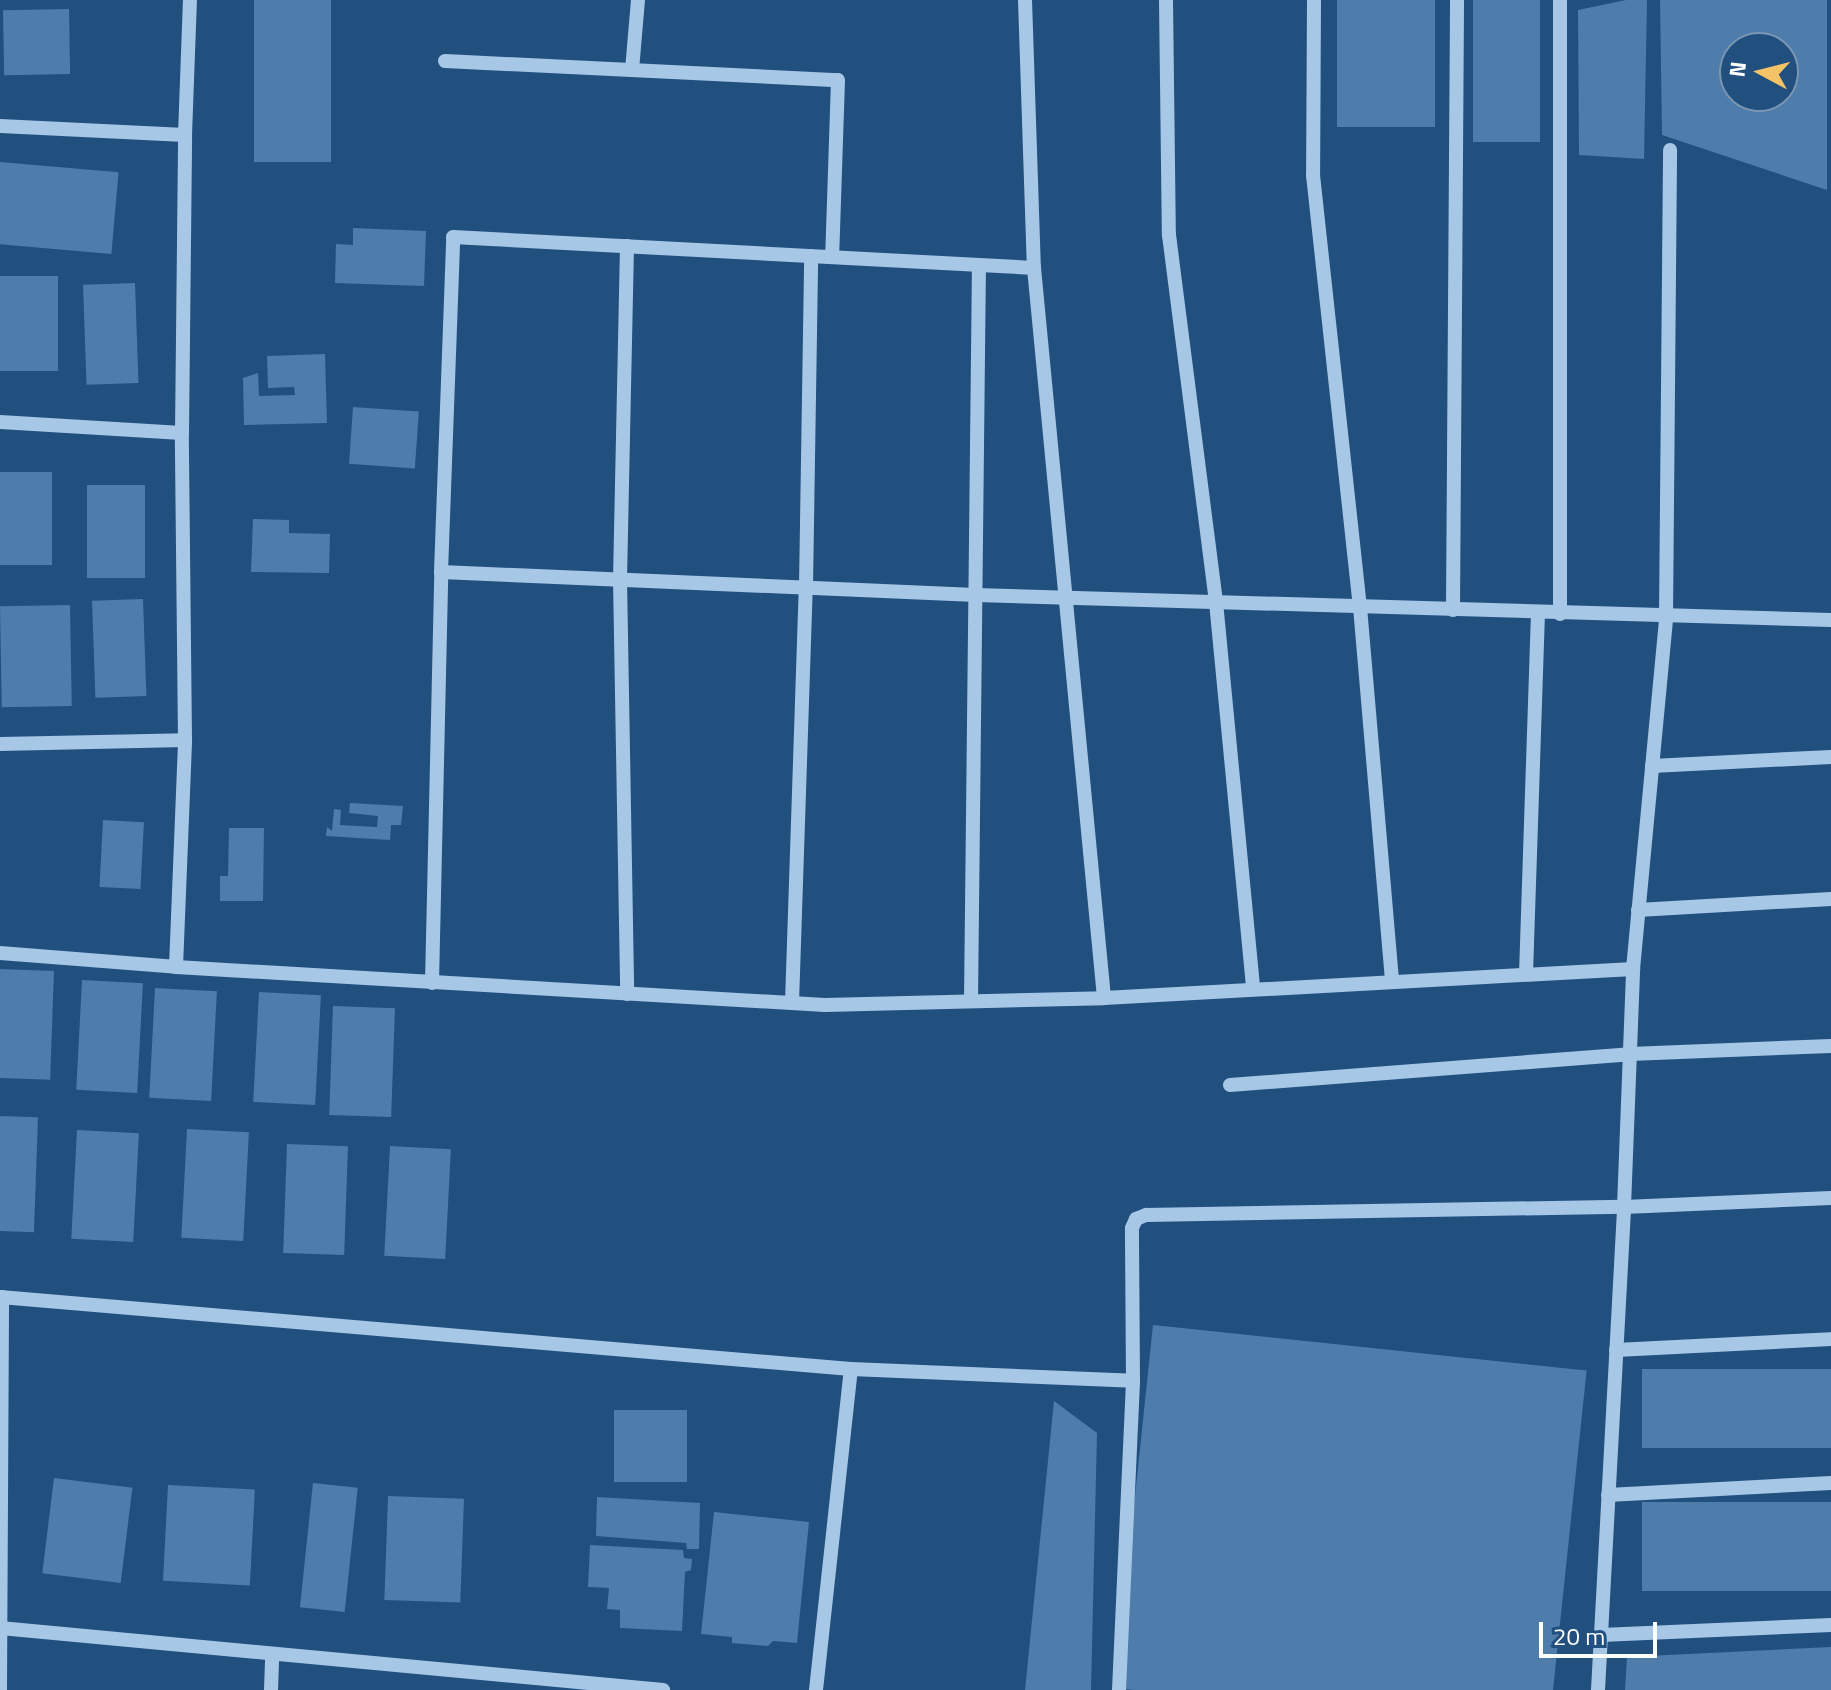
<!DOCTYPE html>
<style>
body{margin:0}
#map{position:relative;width:1831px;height:1690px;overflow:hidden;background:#21507f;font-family:"Titillium Web",sans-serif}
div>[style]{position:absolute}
.building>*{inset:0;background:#4e7cab;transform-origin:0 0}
.minor>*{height:14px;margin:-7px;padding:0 7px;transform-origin:7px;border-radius:7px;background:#a7c7e7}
span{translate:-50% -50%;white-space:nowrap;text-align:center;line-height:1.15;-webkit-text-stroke:7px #21507f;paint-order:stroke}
.north{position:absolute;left:1719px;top:32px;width:80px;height:80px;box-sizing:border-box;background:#21507f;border:2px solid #7a96b2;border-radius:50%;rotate:277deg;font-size:22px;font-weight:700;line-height:32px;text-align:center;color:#fff}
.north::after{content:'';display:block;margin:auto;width:28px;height:36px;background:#f4c368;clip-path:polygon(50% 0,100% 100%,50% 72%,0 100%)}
.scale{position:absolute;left:1539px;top:1622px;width:118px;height:36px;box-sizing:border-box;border:4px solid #fff;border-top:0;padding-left:10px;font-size:24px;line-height:28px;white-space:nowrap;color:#fff;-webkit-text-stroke:6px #21507f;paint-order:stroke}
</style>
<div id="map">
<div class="building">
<i style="left:254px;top:0;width:77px;height:162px"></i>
<i style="left:1337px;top:0;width:98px;height:127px"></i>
<i style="left:1473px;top:0;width:67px;height:142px"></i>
<i style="clip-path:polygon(1626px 0,1647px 0,1644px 159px,1579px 155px,1578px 10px)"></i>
<i style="clip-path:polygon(evenodd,1660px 0,1827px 0,1827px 190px,1662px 135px,1660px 0,1735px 48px,1783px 48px,1783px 96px,1735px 96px,1735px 48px)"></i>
<i style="left:69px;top:9px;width:65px;height:66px;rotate:89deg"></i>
<i style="left:0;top:162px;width:119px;height:82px;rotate:5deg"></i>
<i style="clip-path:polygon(353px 228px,426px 231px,424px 286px,335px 283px,336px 244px,353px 245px)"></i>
<i style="left:0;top:276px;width:58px;height:95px"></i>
<i style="left:135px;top:283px;width:100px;height:52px;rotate:88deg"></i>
<i style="clip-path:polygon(325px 354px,327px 423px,244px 425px,243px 378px,258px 373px,259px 396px,295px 395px,294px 387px,268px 388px,267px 356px)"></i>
<i style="left:353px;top:407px;width:66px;height:57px;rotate:4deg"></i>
<i style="left:0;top:472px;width:52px;height:93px"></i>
<i style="left:87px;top:485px;width:58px;height:93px"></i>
<i style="clip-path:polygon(253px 519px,289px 520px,289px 533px,330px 534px,329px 573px,251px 572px)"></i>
<i style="left:143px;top:599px;width:97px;height:51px;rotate:88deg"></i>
<i style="left:70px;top:605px;width:101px;height:70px;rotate:89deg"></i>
<i style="clip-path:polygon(350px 803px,403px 806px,401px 825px,391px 825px,390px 840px,326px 836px,327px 827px,332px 831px,334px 809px,341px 810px,340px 825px,377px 827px,378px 816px,349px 813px)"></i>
<i style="left:103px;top:820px;width:41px;height:67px;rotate:3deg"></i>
<i style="clip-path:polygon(229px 828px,264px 828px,263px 901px,220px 901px,220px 876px,228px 876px)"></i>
<i style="left:0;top:969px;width:54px;height:109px;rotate:2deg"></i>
<i style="left:82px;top:980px;width:61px;height:110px;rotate:3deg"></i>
<i style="left:155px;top:988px;width:62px;height:110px;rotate:3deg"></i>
<i style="left:259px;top:992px;width:62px;height:110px;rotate:3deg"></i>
<i style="left:333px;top:1006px;width:62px;height:109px;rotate:2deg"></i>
<i style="left:0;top:1116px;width:38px;height:115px;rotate:2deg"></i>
<i style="left:187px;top:1129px;width:62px;height:109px;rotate:3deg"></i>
<i style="left:77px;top:1130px;width:62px;height:109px;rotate:3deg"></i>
<i style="left:287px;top:1144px;width:61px;height:109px;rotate:2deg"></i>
<i style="left:390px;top:1146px;width:61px;height:110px;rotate:3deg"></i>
<i style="left:1153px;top:1325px;width:436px;height:365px;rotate:6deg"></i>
<i style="left:1831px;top:1369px;width:79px;height:189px;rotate:90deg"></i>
<i style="clip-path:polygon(1054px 1401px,1097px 1433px,1091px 1690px,1025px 1690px)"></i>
<i style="left:614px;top:1410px;width:73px;height:72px"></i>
<i style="left:54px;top:1478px;width:79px;height:96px;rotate:7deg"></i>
<i style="left:313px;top:1483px;width:45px;height:125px;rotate:6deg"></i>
<i style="left:168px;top:1485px;width:87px;height:96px;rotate:3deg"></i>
<i style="left:388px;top:1496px;width:76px;height:104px;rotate:2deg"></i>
<i style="clip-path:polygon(597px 1497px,700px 1503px,699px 1549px,687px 1549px,686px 1543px,596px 1536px)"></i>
<i style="left:1831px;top:1502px;width:89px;height:189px;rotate:90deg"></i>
<i style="clip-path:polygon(714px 1512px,809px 1522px,797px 1643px,773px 1641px,768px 1646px,732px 1643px,732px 1637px,701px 1634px)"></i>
<i style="clip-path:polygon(590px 1545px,683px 1550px,684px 1558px,692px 1559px,691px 1570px,685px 1572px,682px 1631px,620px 1628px,620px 1610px,607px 1609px,609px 1588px,588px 1587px)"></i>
<i style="clip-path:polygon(1831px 1647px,1831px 1690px,1625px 1690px,1627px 1657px)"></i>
</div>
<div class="minor">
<i style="left:1025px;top:0;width:268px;rotate:88.1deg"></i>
<i style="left:1034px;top:268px;width:733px;rotate:84.52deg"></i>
<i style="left:1166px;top:0;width:235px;rotate:89.3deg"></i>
<i style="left:1169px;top:235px;width:370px;rotate:82.7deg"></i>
<i style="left:1216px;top:602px;width:388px;rotate:84.5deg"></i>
<i style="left:1314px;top:0;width:175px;rotate:90.3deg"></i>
<i style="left:1313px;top:175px;width:435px;rotate:83.8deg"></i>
<i style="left:1360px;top:607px;width:375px;rotate:85.1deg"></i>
<i style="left:445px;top:61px;width:393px;rotate:2.8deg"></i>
<i style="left:838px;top:80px;width:177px;rotate:91.9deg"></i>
<i style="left:632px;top:70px;width:70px;rotate:-85.1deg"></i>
<i style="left:0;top:126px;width:185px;rotate:2.8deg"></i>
<i style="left:627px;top:246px;width:333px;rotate:91.2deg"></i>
<i style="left:620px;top:579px;width:415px;rotate:89deg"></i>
<i style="left:0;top:422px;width:182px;rotate:3.5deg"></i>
<i style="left:441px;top:572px;width:535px;rotate:2.46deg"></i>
<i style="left:976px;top:595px;width:855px;rotate:1.67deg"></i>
<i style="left:1453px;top:610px;width:610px;rotate:-89.62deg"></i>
<i style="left:1560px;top:614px;width:614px;rotate:-90deg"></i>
<i style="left:0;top:744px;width:185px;rotate:-1.2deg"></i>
<i style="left:1652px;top:766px;width:179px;rotate:-2.9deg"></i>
<i style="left:1638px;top:910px;width:193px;rotate:-3.3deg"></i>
<i style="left:0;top:953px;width:177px;rotate:4.5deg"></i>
<i style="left:176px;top:967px;width:650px;rotate:3.35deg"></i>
<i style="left:825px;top:1005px;width:279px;rotate:-1.4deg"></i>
<i style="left:1104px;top:998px;width:530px;rotate:-3.14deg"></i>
<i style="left:176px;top:967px;width:227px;rotate:-87.7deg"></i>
<i style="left:185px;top:740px;width:307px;rotate:-90.6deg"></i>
<i style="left:182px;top:433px;width:298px;rotate:-89.4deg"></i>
<i style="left:185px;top:135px;width:135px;rotate:-87.9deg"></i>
<i style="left:1526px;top:974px;width:361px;rotate:-88.1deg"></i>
<i style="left:432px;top:983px;width:411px;rotate:-88.7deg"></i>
<i style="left:441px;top:572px;width:335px;rotate:-87.9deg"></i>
<i style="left:453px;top:237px;width:582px;rotate:3.05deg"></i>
<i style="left:971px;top:1001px;width:736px;rotate:-89.38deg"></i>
<i style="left:792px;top:1003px;width:416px;rotate:-88.1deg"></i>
<i style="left:806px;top:587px;width:331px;rotate:-89.1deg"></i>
<i style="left:1230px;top:1085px;width:401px;rotate:-4.4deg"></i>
<i style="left:1630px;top:1054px;width:201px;rotate:-2.3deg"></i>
<i style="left:0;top:1297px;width:854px;rotate:4.84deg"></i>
<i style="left:851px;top:1369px;width:282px;rotate:2.4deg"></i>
<i style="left:1616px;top:1350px;width:215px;rotate:-2.9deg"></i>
<i style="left:1608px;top:1495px;width:223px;rotate:-3.1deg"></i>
<i style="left:0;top:1628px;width:666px;rotate:5.34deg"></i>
<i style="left:1601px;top:1635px;width:230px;rotate:-2.5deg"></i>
<i style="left:0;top:1690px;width:393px;rotate:-89.7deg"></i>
<i style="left:271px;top:1690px;width:36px;rotate:-88deg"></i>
<i style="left:816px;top:1690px;width:323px;rotate:-83.8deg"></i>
<i style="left:1119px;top:1690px;width:309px;rotate:-87.4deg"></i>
<i style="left:1133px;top:1381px;width:153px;rotate:-90.4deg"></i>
<i style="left:1132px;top:1228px;width:10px;rotate:-66deg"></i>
<i style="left:1136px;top:1219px;width:11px;rotate:-22deg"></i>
<i style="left:1146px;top:1215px;width:478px;rotate:-1deg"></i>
<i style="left:1624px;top:1207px;width:207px;rotate:-2.5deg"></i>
<i style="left:1598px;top:1690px;width:484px;rotate:-86.9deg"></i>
<i style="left:1624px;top:1207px;width:238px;rotate:-87.8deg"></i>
<i style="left:1633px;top:969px;width:354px;rotate:-84.6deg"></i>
<i style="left:1666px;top:617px;width:467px;rotate:-89.5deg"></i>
</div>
<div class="north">N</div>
<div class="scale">20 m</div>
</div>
